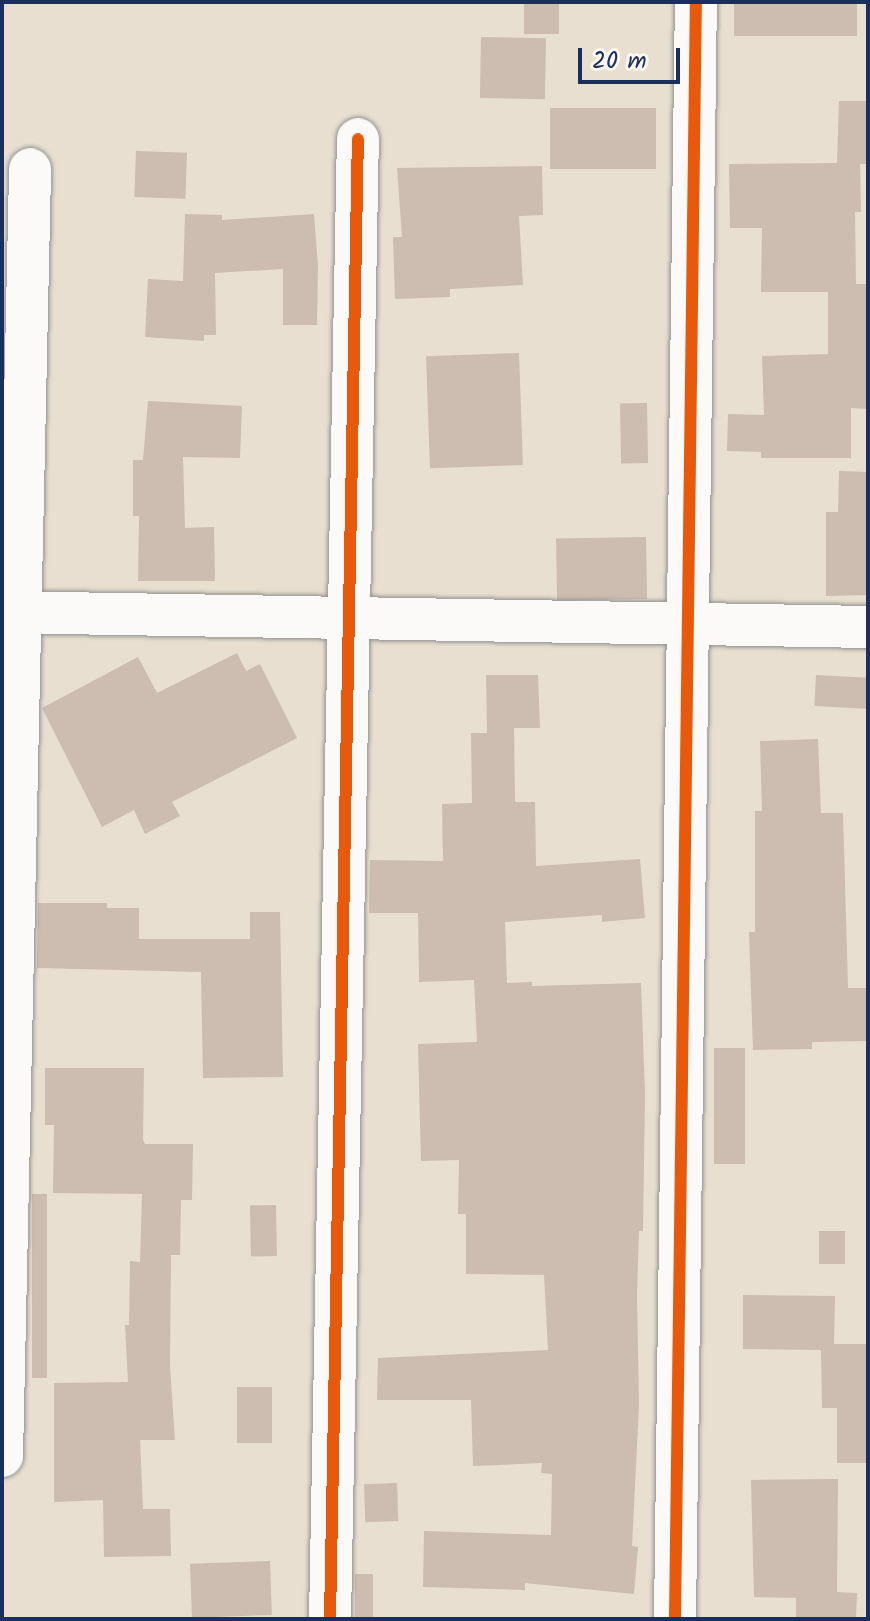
<!DOCTYPE html>
<style>
body{margin:0}
#map{position:relative;width:870px;height:1621px;overflow:hidden;background:#e8dfd0;font-family:Kalam,sans-serif}
div>[style]{position:absolute}
.building>*{inset:0;background:#cdbcb0;transform-origin:0 0}
.roads{filter:drop-shadow(0 0 2px #929191) drop-shadow(0 0 2px #929191)}
.minor>*{height:42px;margin:-21px;padding:0 21px;transform-origin:21px;border-radius:21px;background:#fcfaf8}
.cycleway>*{height:12px;margin:-6px;padding:0 6px;transform-origin:6px;border-radius:6px;background:#e8590c}
span{translate:-50% -50%;white-space:nowrap;text-align:center;line-height:1.15;-webkit-text-stroke:7px #fbf7ec;paint-order:stroke}
.frame{position:absolute;inset:0;border:4px solid #1b2f5e;pointer-events:none}
.scale{position:absolute;left:578px;top:48px;width:102px;height:36px;box-sizing:border-box;border:4px solid #1b2f5e;border-top:0;padding-left:10px;font-size:24px;line-height:28px;white-space:nowrap;color:#1b2f5e;-webkit-text-stroke:6px #fbf7ec;paint-order:stroke}
</style>
<div id="map">
<div class="building">
<i style="left:524px;top:2px;width:35px;height:32px"></i>
<i style="left:734px;top:2px;width:123px;height:34px"></i>
<i style="left:481px;top:37px;width:65px;height:61px;rotate:1deg"></i>
<i style="clip-path:polygon(839px 101px,868px 101px,868px 164px,860px 164px,861px 212px,855px 212px,856px 284px,868px 284px,868px 409px,851px 408px,851px 458px,761px 458px,761px 452px,727px 451px,728px 414px,764px 415px,762px 356px,828px 354px,828px 292px,761px 292px,762px 228px,730px 228px,729px 164px,837px 163px)"></i>
<i style="left:550px;top:108px;width:106px;height:61px"></i>
<i style="left:136px;top:151px;width:51px;height:46px;rotate:2deg"></i>
<i style="clip-path:polygon(542px 166px,543px 215px,519px 216px,523px 285px,450px 289px,450px 297px,395px 299px,393px 237px,402px 237px,397px 168px)"></i>
<i style="clip-path:polygon(185px 214px,222px 215px,222px 220px,314px 214px,318px 267px,317px 325px,283px 325px,283px 269px,215px 273px,216px 335px,204px 335px,204px 341px,145px 337px,148px 279px,183px 281px)"></i>
<i style="left:519px;top:353px;width:112px;height:93px;rotate:88deg"></i>
<i style="clip-path:polygon(148px 401px,242px 406px,240px 458px,183px 457px,185px 528px,214px 527px,215px 581px,138px 581px,139px 516px,133px 516px,133px 460px,143px 460px)"></i>
<i style="left:647px;top:403px;width:60px;height:27px;rotate:89deg"></i>
<i style="clip-path:polygon(839px 471px,868px 472px,868px 595px,826px 596px,826px 512px,838px 512px)"></i>
<i style="left:646px;top:537px;width:62px;height:90px;rotate:89deg"></i>
<i style="clip-path:polygon(237px 653px,246px 671px,260px 664px,297px 738px,172px 802px,180px 816px,145px 834px,134px 810px,102px 827px,42px 708px,138px 657px,157px 693px)"></i>
<i style="clip-path:polygon(486px 675px,538px 675px,540px 728px,514px 728px,515px 802px,535px 802px,536px 866px,640px 859px,645px 918px,602px 922px,602px 915px,505px 922px,507px 983px,532px 982px,532px 986px,641px 983px,645px 1094px,643px 1231px,639px 1231px,637px 1294px,639px 1406px,632px 1546px,638px 1547px,634px 1594px,525px 1583px,525px 1590px,423px 1587px,424px 1531px,551px 1535px,552px 1474px,541px 1473px,542px 1463px,473px 1466px,471px 1400px,377px 1400px,378px 1358px,548px 1350px,544px 1275px,466px 1274px,466px 1214px,458px 1214px,459px 1160px,421px 1161px,418px 1044px,477px 1042px,474px 980px,419px 982px,418px 913px,369px 913px,370px 860px,443px 861px,442px 804px,472px 803px,471px 733px,487px 733px)"></i>
<i style="left:816px;top:675px;width:52px;height:31px;rotate:3deg"></i>
<i style="clip-path:polygon(818px 739px,821px 813px,843px 813px,848px 988px,868px 988px,868px 1041px,812px 1042px,812px 1049px,753px 1050px,749px 932px,755px 932px,755px 811px,762px 811px,760px 741px)"></i>
<i style="clip-path:polygon(38px 903px,107px 903px,107px 908px,139px 908px,139px 939px,250px 939px,250px 912px,280px 912px,283px 1077px,203px 1078px,201px 972px,37px 968px)"></i>
<i style="left:714px;top:1048px;width:31px;height:116px"></i>
<i style="clip-path:polygon(45px 1068px,144px 1068px,143px 1140px,145px 1144px,193px 1144px,192px 1200px,181px 1200px,180px 1255px,171px 1255px,170px 1366px,175px 1440px,140px 1440px,143px 1509px,170px 1509px,171px 1556px,104px 1557px,103px 1500px,54px 1502px,54px 1383px,128px 1382px,125px 1325px,129px 1325px,130px 1261px,140px 1262px,142px 1194px,53px 1193px,54px 1125px,45px 1125px)"></i>
<i style="left:32px;top:1194px;width:15px;height:184px"></i>
<i style="left:276px;top:1205px;width:51px;height:26px;rotate:89deg"></i>
<i style="left:819px;top:1231px;width:26px;height:33px"></i>
<i style="clip-path:polygon(743px 1295px,835px 1296px,834px 1344px,868px 1344px,868px 1463px,837px 1463px,837px 1408px,822px 1408px,821px 1350px,743px 1349px)"></i>
<i style="left:237px;top:1387px;width:35px;height:56px"></i>
<i style="clip-path:polygon(838px 1479px,837px 1592px,857px 1593px,856px 1619px,796px 1619px,796px 1598px,754px 1597px,751px 1480px)"></i>
<i style="left:397px;top:1483px;width:38px;height:33px;rotate:88deg"></i>
<i style="left:270px;top:1561px;width:54px;height:80px;rotate:88deg"></i>
<i style="left:355px;top:1574px;width:18px;height:45px"></i>
</div>
<div class="roads">
<div class="minor">
<i style="left:2px;top:612px;width:866px;rotate:0.99deg"></i>
<i style="left:2px;top:1456px;width:1287px;rotate:-88.75deg"></i>
<i style="left:330px;top:1619px;width:1480px;rotate:-88.92deg"></i>
<i style="left:675px;top:1619px;width:1617px;rotate:-89.26deg"></i>
</div>
</div>
<div class="cycleway">
<i style="left:330px;top:1619px;width:1480px;rotate:-88.92deg"></i>
<i style="left:675px;top:1619px;width:1617px;rotate:-89.26deg"></i>
</div>
<div class="frame"></div>
<div class="scale">20 m</div>
</div>
